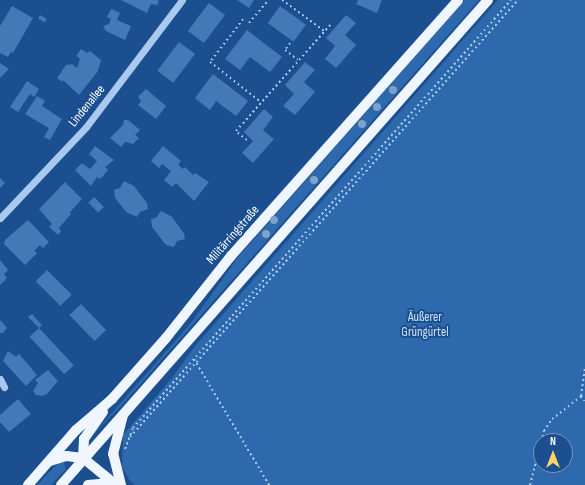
<!DOCTYPE html>
<meta charset="utf-8">
<style>
body{margin:0}
#map{position:relative;width:585px;height:485px;overflow:hidden;background:#1b4f8f;font-family:"Sofia Sans Condensed",sans-serif}
div>[style]{position:absolute}
.green>*{inset:0;background:#2e69ad}
.building>*{inset:0;background:#4478b7;transform-origin:0 0}
.path>*{height:2px;margin-top:-1px;transform-origin:0;background:repeating-linear-gradient(90deg,#a9c9ee 0 2px,transparent 0 5px)}
.minor>*{height:7px;margin:-3.5px;padding:0 3.5px;transform-origin:3.5px;border-radius:3.5px;background:#a9c9ee}
.major>*{height:10px;margin:-5px;padding:0 5px;transform-origin:5px;border-radius:5px;background:#f0f6ff}
.trees>*{width:8px;height:8px;margin:-4px;border-radius:50%;background:#7ea0ca}
span{translate:-50% -50%;white-space:nowrap;text-align:center;line-height:1.15;-webkit-text-stroke:4px #1b4f8f;paint-order:stroke}
.street-label{font-size:13px;color:#fff}
.park-label{font-size:13px;color:#cfe3fa}
.north{position:absolute;left:533px;top:433px;width:40px;height:40px;box-sizing:border-box;background:#1b4f8f;border:1px solid #7695bc;border-radius:50%;rotate:0deg;font-size:11px;font-weight:700;line-height:16px;text-align:center;color:#fff}
.north::after{content:'';display:block;margin:auto;width:14px;height:18px;background:#ffd166;clip-path:polygon(50% 0,100% 100%,50% 72%,0 100%)}
</style>
<div id="map">
<div class="green">
<i style="clip-path:polygon(465px 0,479px 0,122px 405px,88px 440px,191px 323px,239px 256px)"></i>
<i style="clip-path:polygon(evenodd,498px 0,585px 0,585px 485px,135px 485px,130px 481px,122px 467px,123px 435px,171px 379px,196px 345px,498px 0,541px 441px,565px 441px,565px 465px,541px 465px,541px 441px)"></i>
<i style="clip-path:polygon(58px 463px,64px 463px,66px 469px,51px 485px,37px 485px)"></i>
</div>
<div class="building">
<i style="clip-path:polygon(121px 0,157px 0,159px 1px,157px 5px,151px 4px,147px 13px)"></i>
<i style="clip-path:polygon(237px 0,261px 0,254px 0,249px 8px)"></i>
<i style="clip-path:polygon(358px 0,382px 0,377px 13px,356px 4px)"></i>
<i style="left:209px;top:3px;width:20px;height:35px;rotate:37deg"></i>
<i style="clip-path:polygon(12px 6px,33px 18px,13px 53px,11px 52px,8px 57px,0 53px,0 26px)"></i>
<i style="left:280px;top:6px;width:32px;height:21px;rotate:36deg"></i>
<i style="clip-path:polygon(111px 9px,120px 13px,117px 20px,131px 26px,125px 40px,106px 31px,103px 26px,109px 24px,111px 19px,107px 17px)"></i>
<i style="left:40px;top:15px;width:8px;height:4px;rotate:30deg"></i>
<i style="clip-path:polygon(346px 15px,356px 23px,345px 35px,356px 45px,336px 68px,325px 59px,335px 46px,326px 38px)"></i>
<i style="clip-path:polygon(247px 30px,282px 57px,270px 72px,250px 57px,240px 70px,225px 59px)"></i>
<i style="left:179px;top:42px;width:20px;height:36px;rotate:37deg"></i>
<i style="clip-path:polygon(81px 49px,87px 53px,90px 51px,101px 60px,98px 71px,79px 95px,63px 80px,62px 82px,57px 78px,66px 65px,72px 64px,77px 68px,80px 59px,76px 56px)"></i>
<i style="clip-path:polygon(305px 62px,315px 70px,304px 82px,315px 92px,295px 115px,283px 106px,294px 94px,285px 85px)"></i>
<i style="clip-path:polygon(0 63px,9px 69px,0 78px)"></i>
<i style="clip-path:polygon(213px 74px,248px 101px,236px 116px,216px 101px,210px 110px,195px 98px)"></i>
<i style="clip-path:polygon(27px 81px,39px 89px,34px 97px,30px 94px,18px 112px,10px 107px)"></i>
<i style="clip-path:polygon(146px 89px,166px 106px,156px 119px,138px 105px,141px 101px,138px 97px)"></i>
<i style="clip-path:polygon(37px 96px,45px 101px,42px 106px,62px 119px,50px 140px,44px 137px,49px 128px,25px 114px)"></i>
<i style="clip-path:polygon(264px 109px,273px 117px,263px 130px,274px 139px,253px 163px,242px 153px,253px 141px,244px 132px)"></i>
<i style="clip-path:polygon(124px 120px,128px 120px,140px 130px,135px 135px,139px 138px,133px 144px,125px 142px,121px 147px,110px 138px,123px 125px)"></i>
<i style="clip-path:polygon(95px 146px,114px 160px,105px 167px,108px 170px,103px 176px,100px 179px,97px 177px,91px 186px,75px 170px,82px 163px,90px 169px,97px 161px,89px 154px)"></i>
<i style="clip-path:polygon(163px 146px,181px 161px,178px 165px,183px 169px,185px 167px,193px 175px,195px 173px,209px 182px,194px 201px,176px 183px,172px 187px,164px 180px,171px 171px,162px 164px,159px 168px,151px 161px)"></i>
<i style="clip-path:polygon(0 178px,5px 183px,0 188px)"></i>
<i style="clip-path:polygon(124px 181px,134px 186px,147px 203px,148px 209px,140px 212px,137px 217px,126px 212px,115px 198px,114px 190px,120px 188px)"></i>
<i style="clip-path:polygon(65px 182px,82px 199px,70px 212px,71px 214px,59px 228px,61px 231px,58px 235px,49px 227px,52px 224px,39px 209px)"></i>
<i style="left:94px;top:197px;width:14px;height:8px;rotate:45deg"></i>
<i style="clip-path:polygon(161px 211px,171px 216px,184px 233px,185px 239px,177px 241px,174px 247px,166px 245px,152px 227px,151px 219px,156px 218px)"></i>
<i style="clip-path:polygon(28px 220px,49px 242px,43px 248px,40px 245px,34px 251px,37px 253px,25px 265px,4px 244px,5px 240px)"></i>
<i style="clip-path:polygon(0 260px,8px 270px,4px 274px,7px 278px,0 285px)"></i>
<i style="left:47px;top:270px;width:35px;height:16px;rotate:45deg"></i>
<i style="left:81px;top:304px;width:36px;height:16px;rotate:46deg"></i>
<i style="clip-path:polygon(32px 314px,42px 325px,39px 328px,28px 317px)"></i>
<i style="clip-path:polygon(0 320px,7px 328px,3px 333px,0 333px)"></i>
<i style="left:39px;top:328px;width:51px;height:13px;rotate:47deg"></i>
<i style="clip-path:polygon(8px 351px,16px 357px,19px 354px,37px 375px,26px 386px,3px 361px)"></i>
<i style="clip-path:polygon(48px 370px,58px 381px,47px 394px,42px 396px,36px 395px,33px 391px,38px 383px,35px 380px)"></i>
<i style="clip-path:polygon(18px 399px,31px 414px,9px 432px,0 422px,0 415px)"></i>
</div>
<div class="path">
<i style="left:282px;top:0;width:52px;rotate:36.4deg"></i>
<i style="left:243px;top:19px;width:54px;rotate:127.5deg"></i>
<i style="left:210px;top:62px;width:65px;rotate:38.1deg"></i>
<i style="left:249px;top:23px;width:30px;rotate:-50deg"></i>
<i style="left:290px;top:43px;width:9px;rotate:126deg"></i>
<i style="left:285px;top:50px;width:16px;rotate:38deg"></i>
<i style="left:247px;top:140px;width:14px;rotate:-141deg"></i>
<i style="left:236px;top:131px;width:142px;rotate:-48.4deg"></i>
<i style="left:194px;top:359px;width:147px;rotate:59.2deg"></i>
<i style="left:581px;top:396px;width:6px;rotate:51deg"></i>
<i style="left:130px;top:437px;width:584px;rotate:-48.4deg"></i>
<i style="left:125px;top:449px;width:22px;rotate:-69deg"></i>
<i style="left:133px;top:428px;width:571px;rotate:-48.55deg"></i>
<i style="left:530px;top:485px;width:56px;rotate:-75.5deg"></i>
<i style="left:544px;top:431px;width:14px;rotate:-56deg"></i>
<i style="left:552px;top:419px;width:37px;rotate:-38deg"></i>
<i style="left:581px;top:396px;width:30px;rotate:-82deg"></i>
</div>
<div class="minor">
<i style="left:0;top:218px;width:125px;rotate:-46.6deg"></i>
<i style="left:86px;top:127px;width:159px;rotate:-52.9deg"></i>
<i style="left:0;top:379px;width:9px;rotate:63deg"></i>
</div>
<div class="major">
<i style="left:83px;top:458px;width:19px;rotate:-87deg"></i>
<i style="left:84px;top:439px;width:33px;rotate:-55deg"></i>
<i style="left:50px;top:461px;width:17px;rotate:-17deg"></i>
<i style="left:66px;top:456px;width:17px;rotate:7deg"></i>
<i style="left:83px;top:458px;width:43px;rotate:39.3deg"></i>
<i style="left:28px;top:485px;width:73px;rotate:-48.9deg"></i>
<i style="left:76px;top:430px;width:48px;rotate:-40.7deg"></i>
<i style="left:112px;top:399px;width:81px;rotate:-48.5deg"></i>
<i style="left:166px;top:338px;width:105px;rotate:-51.6deg"></i>
<i style="left:231px;top:256px;width:342px;rotate:-48.4deg"></i>
<i style="left:61px;top:485px;width:646px;rotate:-48.64deg"></i>
<i style="left:88px;top:485px;width:25px;rotate:-5deg"></i>
<i style="left:121px;top:485px;width:32px;rotate:-104deg"></i>
<i style="left:113px;top:454px;width:40px;rotate:-75.6deg"></i>
</div>
<div class="trees">
<i style="left:393px;top:90px"></i>
<i style="left:377px;top:107px"></i>
<i style="left:362px;top:124px"></i>
<i style="left:314px;top:180px"></i>
<i style="left:274px;top:220px"></i>
<i style="left:266px;top:234px"></i>
</div>
<div class="street-label">
<span style="left:87px;top:106px;rotate:-51deg">Lindenallee</span>
<span style="left:233px;top:235px;rotate:-49deg">Militärringstraße</span>
</div>
<div class="park-label">
<span style="left:425px;top:325px">Äußerer<br>Grüngürtel</span>
</div>
<div class="north">N</div>
</div>
